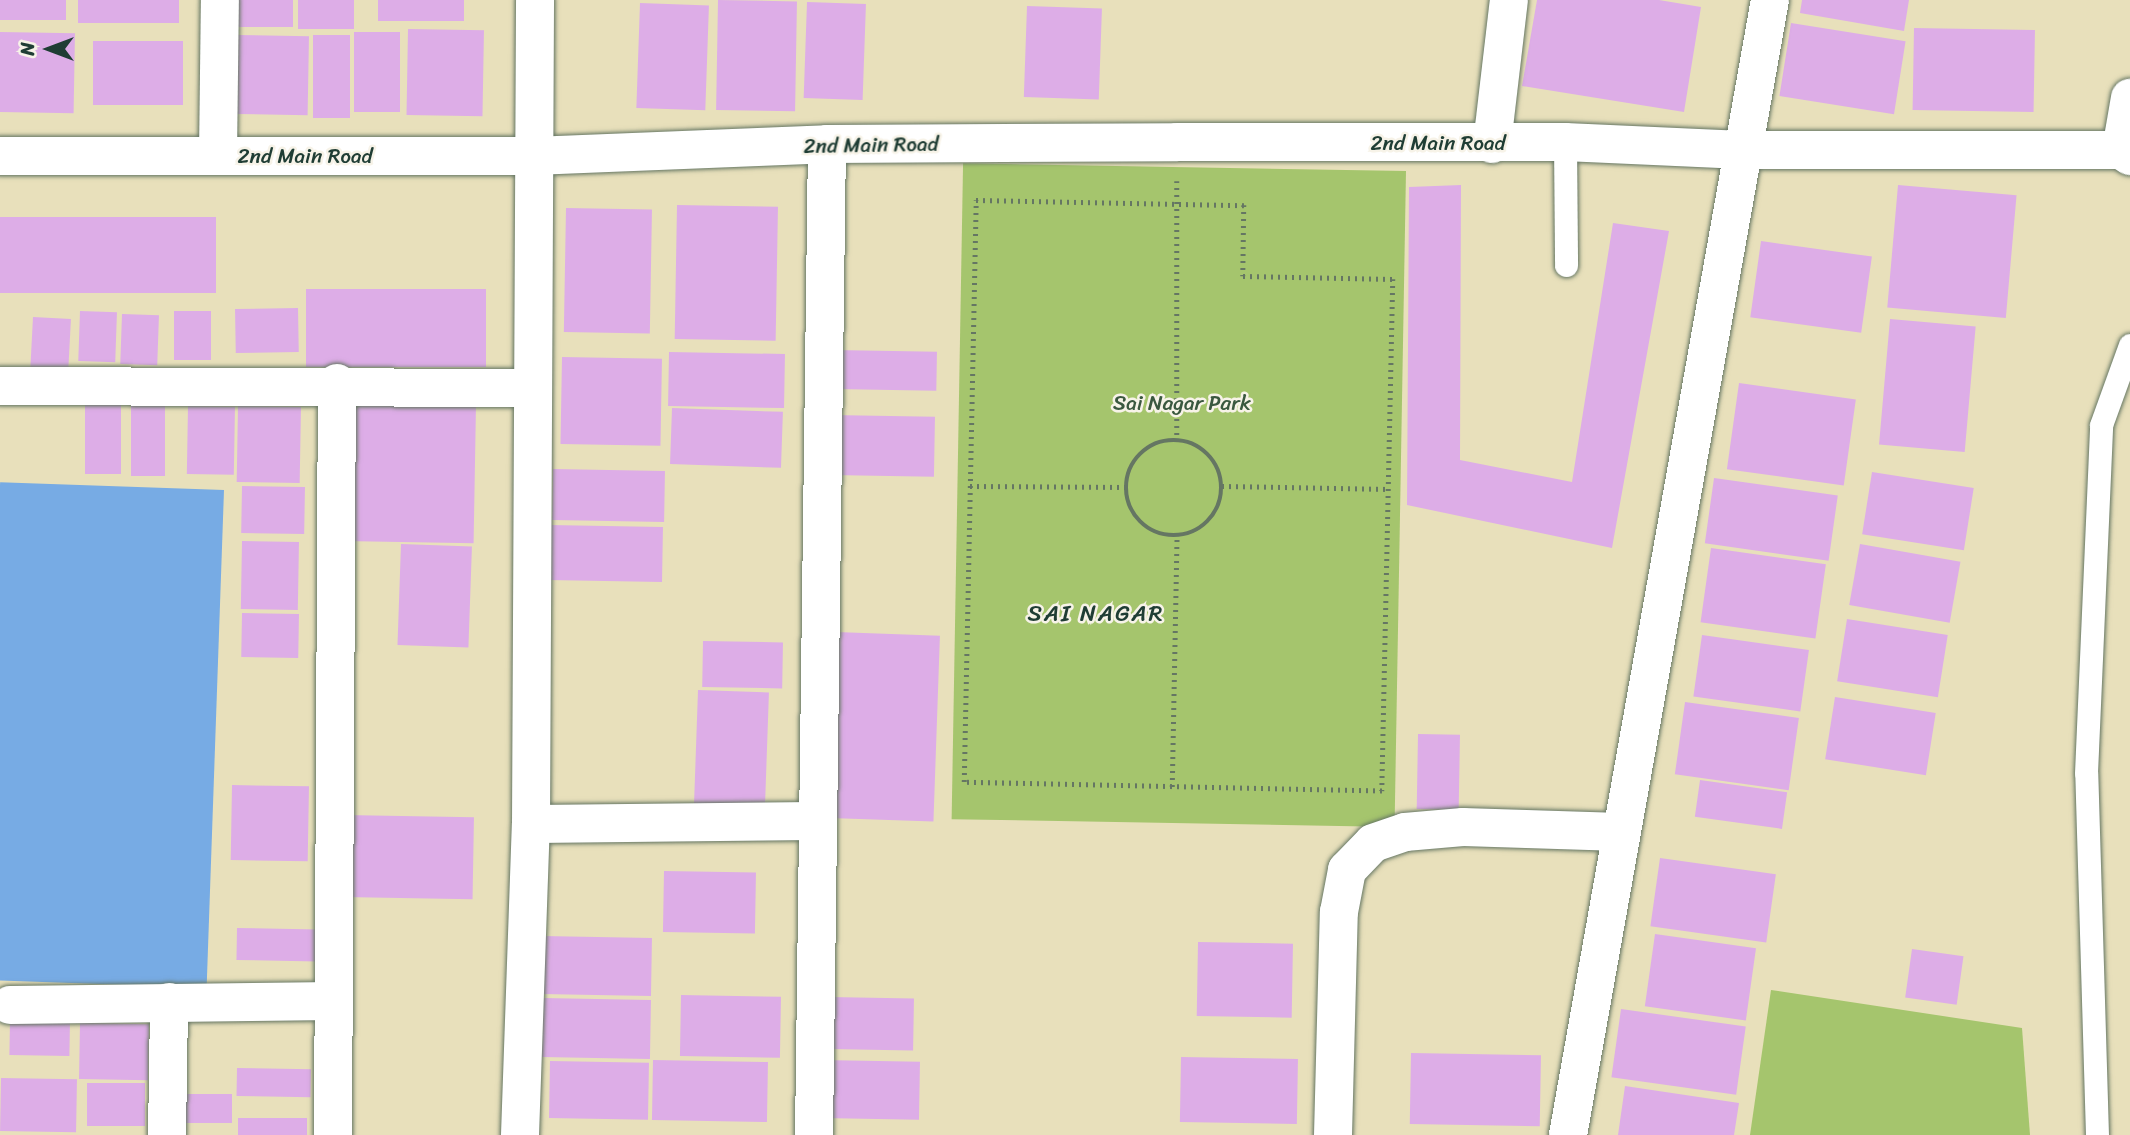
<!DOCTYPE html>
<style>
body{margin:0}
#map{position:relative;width:2130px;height:1135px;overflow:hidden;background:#e8e0bb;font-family:Sriracha,sans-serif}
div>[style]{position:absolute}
.green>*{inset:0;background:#a5c56d;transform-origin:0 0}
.water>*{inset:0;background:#77abe4;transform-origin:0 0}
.building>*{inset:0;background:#ddade7;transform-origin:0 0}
.path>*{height:4.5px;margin-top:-2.25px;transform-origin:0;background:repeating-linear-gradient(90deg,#657663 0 2px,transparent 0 7px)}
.path>.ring{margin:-2.25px;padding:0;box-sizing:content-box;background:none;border:4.5px solid #657663;border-radius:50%}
.roads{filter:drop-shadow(0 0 2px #657663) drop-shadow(0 0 2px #657663)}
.lane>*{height:23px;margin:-11.5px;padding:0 11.5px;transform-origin:11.5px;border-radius:11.5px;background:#fff}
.street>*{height:38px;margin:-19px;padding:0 19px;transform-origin:19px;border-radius:19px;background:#fff}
span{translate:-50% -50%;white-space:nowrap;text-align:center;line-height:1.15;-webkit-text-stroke:5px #f7f3e8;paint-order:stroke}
.street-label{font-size:21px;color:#1f3d34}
.park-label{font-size:21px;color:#3a583f}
.neighbourhood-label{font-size:23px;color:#1f3d34;letter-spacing:2px}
.north{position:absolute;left:14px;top:14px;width:70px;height:70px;-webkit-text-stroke:5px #f7f3e8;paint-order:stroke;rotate:270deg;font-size:19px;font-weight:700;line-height:28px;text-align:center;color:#1f3d34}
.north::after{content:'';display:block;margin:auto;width:24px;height:32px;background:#1f3d34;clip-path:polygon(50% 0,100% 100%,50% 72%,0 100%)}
</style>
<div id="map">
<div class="green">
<i style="left:1406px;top:171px;width:656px;height:443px;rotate:91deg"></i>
<i style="clip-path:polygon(1771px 990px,2022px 1028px,2030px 1135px,1750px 1135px)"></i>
</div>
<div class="water">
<i style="left:224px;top:490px;width:498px;height:224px;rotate:92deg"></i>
</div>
<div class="building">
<i style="left:0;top:0;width:66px;height:20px"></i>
<i style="left:78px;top:0;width:101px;height:23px"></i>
<i style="left:238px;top:0;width:55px;height:27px"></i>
<i style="left:298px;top:0;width:56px;height:29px"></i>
<i style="left:378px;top:0;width:86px;height:21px"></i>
<i style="left:718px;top:0;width:79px;height:110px;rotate:1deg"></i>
<i style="clip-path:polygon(1537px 0,1659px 0,1701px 7px,1684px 112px,1522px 86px)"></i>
<i style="clip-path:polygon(1802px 0,1909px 0,1904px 31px,1800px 13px)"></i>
<i style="left:807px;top:2px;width:59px;height:96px;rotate:2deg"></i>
<i style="left:640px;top:3px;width:69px;height:105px;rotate:2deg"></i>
<i style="left:1027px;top:6px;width:75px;height:91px;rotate:2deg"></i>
<i style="left:1791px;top:23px;width:116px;height:74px;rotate:9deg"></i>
<i style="left:1914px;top:28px;width:121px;height:82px;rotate:1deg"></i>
<i style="left:408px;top:29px;width:76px;height:86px;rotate:1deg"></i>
<i style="left:0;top:32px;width:75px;height:80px;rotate:1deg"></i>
<i style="left:354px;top:32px;width:46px;height:80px"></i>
<i style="left:237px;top:35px;width:72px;height:79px;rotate:1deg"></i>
<i style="left:313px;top:35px;width:37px;height:83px"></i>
<i style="left:93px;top:41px;width:90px;height:64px"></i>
<i style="clip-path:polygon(1461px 185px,1460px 460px,1572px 482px,1613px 223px,1669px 231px,1612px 548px,1407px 505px,1409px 187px)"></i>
<i style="left:1898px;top:185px;width:119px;height:123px;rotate:5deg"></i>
<i style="left:677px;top:205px;width:101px;height:134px;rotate:1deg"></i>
<i style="left:566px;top:208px;width:86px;height:124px;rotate:1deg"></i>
<i style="left:0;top:217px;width:216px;height:76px"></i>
<i style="left:1761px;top:241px;width:112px;height:77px;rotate:8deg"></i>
<i style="left:306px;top:289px;width:180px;height:78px"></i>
<i style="left:298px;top:308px;width:44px;height:63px;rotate:89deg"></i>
<i style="left:80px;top:311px;width:37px;height:50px;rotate:2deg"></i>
<i style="left:174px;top:311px;width:37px;height:49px"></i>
<i style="left:122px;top:314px;width:37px;height:50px;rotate:2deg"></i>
<i style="left:33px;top:317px;width:38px;height:50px;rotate:3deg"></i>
<i style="left:1890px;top:319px;width:86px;height:126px;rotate:5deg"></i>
<i style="left:834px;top:350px;width:103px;height:39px;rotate:1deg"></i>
<i style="left:669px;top:352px;width:116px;height:54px;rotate:1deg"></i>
<i style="left:562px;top:357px;width:100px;height:87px;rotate:1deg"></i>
<i style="left:1739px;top:383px;width:118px;height:87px;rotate:8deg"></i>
<i style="left:131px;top:399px;width:34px;height:77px"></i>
<i style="left:85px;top:402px;width:36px;height:72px"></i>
<i style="left:345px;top:404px;width:131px;height:137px;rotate:1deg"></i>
<i style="left:188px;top:406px;width:47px;height:68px;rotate:1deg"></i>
<i style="left:238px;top:406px;width:63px;height:76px;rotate:1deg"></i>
<i style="left:672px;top:408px;width:111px;height:56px;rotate:2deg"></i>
<i style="left:831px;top:415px;width:104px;height:60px;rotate:1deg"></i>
<i style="left:553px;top:469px;width:112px;height:51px;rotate:1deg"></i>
<i style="left:1872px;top:472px;width:103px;height:63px;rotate:9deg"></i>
<i style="left:1714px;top:478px;width:125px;height:66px;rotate:8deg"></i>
<i style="left:242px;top:486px;width:63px;height:47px;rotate:1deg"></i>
<i style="left:549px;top:525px;width:114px;height:55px;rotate:1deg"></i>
<i style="left:242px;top:541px;width:57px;height:68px;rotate:1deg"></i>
<i style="left:401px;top:544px;width:71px;height:101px;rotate:2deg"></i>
<i style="left:1860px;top:544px;width:102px;height:62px;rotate:10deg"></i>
<i style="left:1711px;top:548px;width:116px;height:75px;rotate:8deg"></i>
<i style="left:242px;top:613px;width:57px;height:44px;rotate:1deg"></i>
<i style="left:1847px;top:619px;width:102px;height:63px;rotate:9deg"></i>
<i style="left:836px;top:632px;width:104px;height:186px;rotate:2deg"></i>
<i style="left:1702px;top:635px;width:108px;height:62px;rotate:8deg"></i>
<i style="left:703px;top:641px;width:80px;height:46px;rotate:1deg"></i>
<i style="left:698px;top:690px;width:71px;height:120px;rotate:2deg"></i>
<i style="left:1835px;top:697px;width:102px;height:63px;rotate:9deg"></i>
<i style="left:1685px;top:702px;width:115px;height:73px;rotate:8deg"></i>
<i style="left:1418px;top:734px;width:42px;height:75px;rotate:1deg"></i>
<i style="left:1700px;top:780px;width:88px;height:37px;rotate:8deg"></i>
<i style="left:232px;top:785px;width:77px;height:75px;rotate:1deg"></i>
<i style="left:344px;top:815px;width:130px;height:82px;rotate:1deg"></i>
<i style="left:1660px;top:858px;width:117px;height:69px;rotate:8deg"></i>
<i style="left:664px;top:871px;width:92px;height:61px;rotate:1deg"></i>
<i style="left:237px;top:928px;width:81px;height:32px;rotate:1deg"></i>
<i style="left:1655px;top:934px;width:102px;height:73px;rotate:8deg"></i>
<i style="left:542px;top:936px;width:110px;height:58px;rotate:1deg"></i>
<i style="left:1198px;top:942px;width:95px;height:74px;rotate:1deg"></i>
<i style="left:1912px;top:949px;width:52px;height:49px;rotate:8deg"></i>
<i style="left:681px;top:995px;width:100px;height:61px;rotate:1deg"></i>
<i style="left:829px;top:997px;width:85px;height:52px;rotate:1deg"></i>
<i style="left:543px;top:998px;width:108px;height:59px;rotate:1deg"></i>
<i style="left:1621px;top:1009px;width:126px;height:69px;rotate:8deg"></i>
<i style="left:10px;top:1020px;width:60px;height:35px;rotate:1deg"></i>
<i style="left:80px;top:1023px;width:69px;height:56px;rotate:1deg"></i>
<i style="left:1411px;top:1053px;width:130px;height:71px;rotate:1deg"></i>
<i style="left:1181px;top:1057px;width:117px;height:65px;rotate:1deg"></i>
<i style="left:653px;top:1060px;width:115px;height:60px;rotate:1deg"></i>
<i style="left:822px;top:1060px;width:98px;height:58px;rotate:1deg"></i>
<i style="left:550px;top:1061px;width:99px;height:57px;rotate:1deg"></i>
<i style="left:237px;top:1068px;width:74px;height:28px;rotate:1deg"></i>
<i style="left:1px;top:1078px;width:76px;height:53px;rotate:1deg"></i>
<i style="left:87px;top:1083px;width:58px;height:43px"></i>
<i style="clip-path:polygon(1625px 1086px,1739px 1103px,1734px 1135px,1618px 1135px)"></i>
<i style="left:174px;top:1094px;width:58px;height:29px"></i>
<i style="left:238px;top:1118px;width:69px;height:17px"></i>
</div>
<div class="path">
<i style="left:1177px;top:181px;width:258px;rotate:90deg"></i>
<i style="left:976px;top:200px;width:268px;rotate:1.1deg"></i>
<i style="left:1244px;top:205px;width:71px;rotate:90.8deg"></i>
<i style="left:1243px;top:276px;width:150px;rotate:1.1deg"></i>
<i style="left:1393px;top:279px;width:512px;rotate:91.23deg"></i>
<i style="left:1382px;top:791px;width:418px;rotate:-178.8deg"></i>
<i style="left:964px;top:782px;width:582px;rotate:-88.82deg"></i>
<i class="ring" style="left:1126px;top:440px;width:91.5px;height:91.5px"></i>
<i style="left:970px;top:486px;width:155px;rotate:0.4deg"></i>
<i style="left:1222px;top:486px;width:167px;rotate:1deg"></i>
<i style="left:1172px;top:787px;width:251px;rotate:-88.9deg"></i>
</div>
<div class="roads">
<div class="lane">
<i style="left:1565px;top:142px;width:123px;rotate:89.5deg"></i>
<i style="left:2097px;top:1135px;width:362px;rotate:-91.7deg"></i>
<i style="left:2086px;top:773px;width:348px;rotate:-87.5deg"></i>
<i style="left:2101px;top:425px;width:85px;rotate:-70.1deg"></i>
</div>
<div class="street">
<i style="left:1492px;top:144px;width:145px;rotate:-83.3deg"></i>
<i style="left:2121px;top:150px;width:53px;rotate:-80.2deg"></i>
<i style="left:218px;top:155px;width:155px;rotate:-89.3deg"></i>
<i style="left:0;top:156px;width:533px"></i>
<i style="left:533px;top:156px;width:294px;rotate:-2.3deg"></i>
<i style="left:827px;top:144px;width:350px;rotate:-0.3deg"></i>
<i style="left:1177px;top:142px;width:388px"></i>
<i style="left:1565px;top:142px;width:178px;rotate:2.6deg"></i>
<i style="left:1743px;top:150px;width:378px"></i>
<i style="left:2121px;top:150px;width:11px;rotate:34deg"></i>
<i style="left:0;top:386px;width:531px;rotate:0.22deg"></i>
<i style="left:531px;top:824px;width:286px;rotate:-0.6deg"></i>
<i style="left:10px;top:1005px;width:324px;rotate:-0.7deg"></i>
<i style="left:167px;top:1135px;width:133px;rotate:-89.1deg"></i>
<i style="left:333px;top:1135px;width:752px;rotate:-89.7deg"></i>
<i style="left:520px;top:1135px;width:311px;rotate:-88deg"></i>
<i style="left:531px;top:824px;width:824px;rotate:-89.72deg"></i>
<i style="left:814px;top:1135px;width:991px;rotate:-89.25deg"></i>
<i style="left:1333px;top:1135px;width:223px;rotate:-88.5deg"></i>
<i style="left:1339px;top:912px;width:43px;rotate:-79.2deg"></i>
<i style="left:1347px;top:870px;width:37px;rotate:-46deg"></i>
<i style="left:1373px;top:843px;width:34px;rotate:-19deg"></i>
<i style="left:1405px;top:832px;width:58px;rotate:-4.9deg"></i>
<i style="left:1463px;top:827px;width:158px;rotate:1.8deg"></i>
<i style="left:1568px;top:1135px;width:1153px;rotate:-79.91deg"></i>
</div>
</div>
<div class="street-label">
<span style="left:1438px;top:143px">2nd Main Road</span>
<span style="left:871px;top:145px;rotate:-1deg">2nd Main Road</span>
<span style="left:305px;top:156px">2nd Main Road</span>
</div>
<div class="park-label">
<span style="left:1182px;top:403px">Sai Nagar Park</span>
</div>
<div class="neighbourhood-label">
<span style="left:1096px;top:614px">SAI NAGAR</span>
</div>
<div class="north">N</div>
</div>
